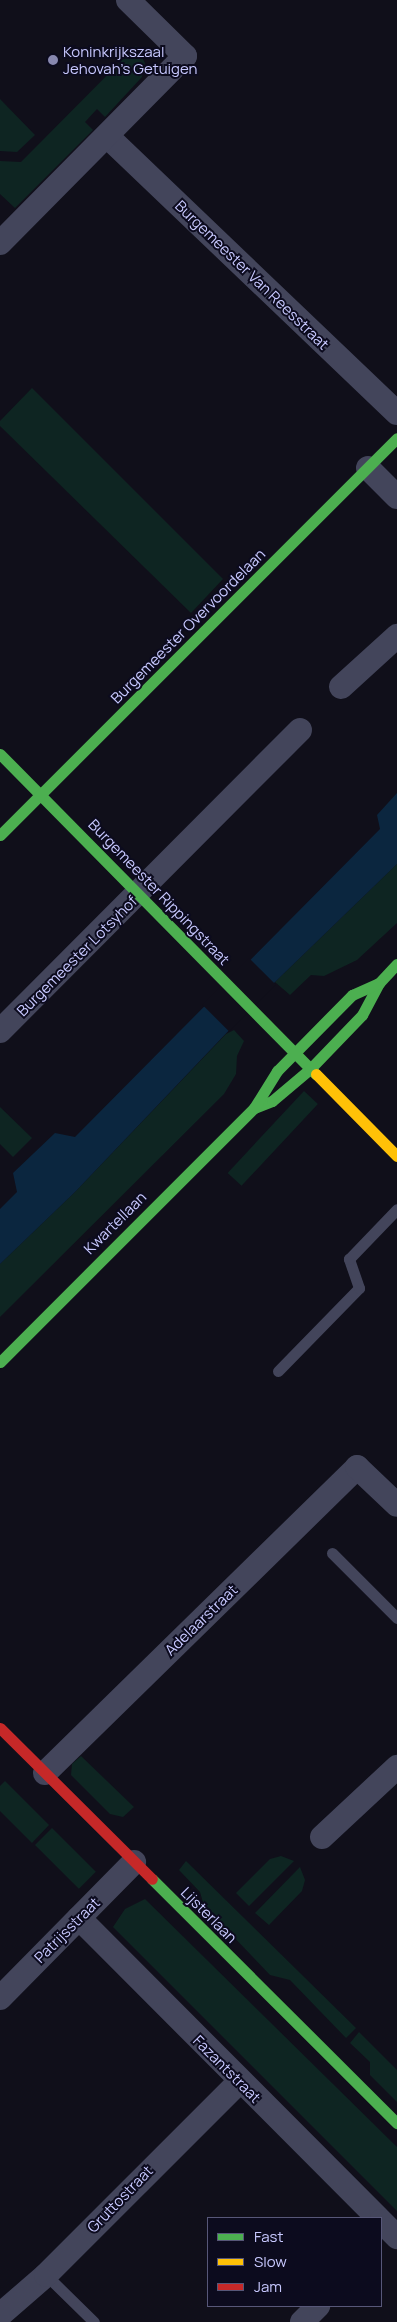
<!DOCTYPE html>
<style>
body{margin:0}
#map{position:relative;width:397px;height:2322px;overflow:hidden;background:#100f1a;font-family:Manrope,sans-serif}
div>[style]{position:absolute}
.green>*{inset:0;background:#0e2522;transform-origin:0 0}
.water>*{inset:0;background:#0b263f}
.pier>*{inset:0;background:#100f1a;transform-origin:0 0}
.lane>*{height:11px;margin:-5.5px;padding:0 5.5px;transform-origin:5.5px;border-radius:5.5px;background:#43455b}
.street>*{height:24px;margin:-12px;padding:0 12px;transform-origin:12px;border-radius:12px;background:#43455b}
.fast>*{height:11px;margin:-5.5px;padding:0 5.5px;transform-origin:5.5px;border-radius:5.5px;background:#4caf50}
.slow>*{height:11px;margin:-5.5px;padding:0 5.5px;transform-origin:5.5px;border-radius:5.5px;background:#ffc107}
.jam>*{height:11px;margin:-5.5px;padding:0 5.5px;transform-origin:5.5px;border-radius:5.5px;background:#c62828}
.dots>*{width:14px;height:14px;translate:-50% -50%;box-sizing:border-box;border:2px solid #0c0b1e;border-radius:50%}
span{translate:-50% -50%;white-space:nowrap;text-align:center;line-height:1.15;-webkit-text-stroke:4px #0c0b1e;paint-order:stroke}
.poi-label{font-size:15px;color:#c8c9ff}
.left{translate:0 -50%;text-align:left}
.street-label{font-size:15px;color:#c8c9ff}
.legend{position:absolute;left:207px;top:2217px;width:175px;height:90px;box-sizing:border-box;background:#0c0b1e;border:1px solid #575778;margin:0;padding:6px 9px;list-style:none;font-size:15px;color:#c8c9ff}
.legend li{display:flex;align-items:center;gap:10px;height:25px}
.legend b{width:25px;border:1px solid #575778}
</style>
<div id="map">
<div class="green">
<i style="clip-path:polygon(136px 46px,145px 63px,142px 77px,105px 117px,97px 109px,85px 122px,93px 130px,15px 208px,0 194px,0 161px,21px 162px)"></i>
<i style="clip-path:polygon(0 99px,35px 135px,17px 152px,0 151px)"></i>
<i style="clip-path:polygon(32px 388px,223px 579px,191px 613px,0 426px,0 421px)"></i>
<i style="clip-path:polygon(397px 864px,397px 923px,357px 960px,324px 976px,311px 975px,290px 995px,275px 982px)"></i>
<i style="clip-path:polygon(234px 1030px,244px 1041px,237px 1056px,236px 1074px,224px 1094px,0 1317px,0 1264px,75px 1192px,226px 1034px)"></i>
<i style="left:304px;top:1091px;width:19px;height:112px;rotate:43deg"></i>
<i style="clip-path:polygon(0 1107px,32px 1138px,13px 1157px,0 1144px)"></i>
<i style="clip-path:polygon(81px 1756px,134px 1807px,123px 1817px,110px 1814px,71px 1775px,72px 1764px)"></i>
<i style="clip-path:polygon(5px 1781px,49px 1825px,32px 1843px,0 1811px,0 1786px)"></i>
<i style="left:52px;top:1828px;width:62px;height:24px;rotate:45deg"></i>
<i style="clip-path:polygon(281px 1856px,294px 1861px,249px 1906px,236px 1893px,270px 1859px)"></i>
<i style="clip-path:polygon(186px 1861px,356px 2028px,346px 2038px,290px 1980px,270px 1975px,204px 1906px,200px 1892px,179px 1870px)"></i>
<i style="clip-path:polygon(300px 1867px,305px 1880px,302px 1891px,269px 1925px,255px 1913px)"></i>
<i style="clip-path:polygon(145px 1899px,397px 2147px,397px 2211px,113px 1927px,125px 1909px)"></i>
<i style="clip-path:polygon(359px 2032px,397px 2070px,397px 2102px,370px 2075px,370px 2062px,350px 2043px)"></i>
</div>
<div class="water">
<i style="clip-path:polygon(397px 793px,397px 864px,275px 982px,75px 1192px,0 1264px,0 1209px,17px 1192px,13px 1173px,55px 1133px,75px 1137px,380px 829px,377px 815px)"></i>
</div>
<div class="pier">
<i style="left:249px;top:958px;width:38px;height:66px;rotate:45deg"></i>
</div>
<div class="lane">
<i style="left:278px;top:1371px;width:116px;rotate:-45.7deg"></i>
<i style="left:359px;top:1288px;width:31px;rotate:-109deg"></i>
<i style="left:349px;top:1259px;width:69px;rotate:-46.2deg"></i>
<i style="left:332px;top:1553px;width:92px;rotate:45deg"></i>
<i style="left:46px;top:2275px;width:67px;rotate:44.4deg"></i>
</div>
<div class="street">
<i style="left:107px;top:136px;width:401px;rotate:43.7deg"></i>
<i style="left:0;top:243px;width:263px;rotate:-45.3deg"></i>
<i style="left:185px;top:56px;width:80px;rotate:-135.5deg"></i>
<i style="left:368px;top:468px;width:41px;rotate:45deg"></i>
<i style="left:341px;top:687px;width:76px;rotate:-42.3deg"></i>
<i style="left:0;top:1031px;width:425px;rotate:-45.1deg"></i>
<i style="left:45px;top:1773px;width:437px;rotate:-44.4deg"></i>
<i style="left:357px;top:1467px;width:55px;rotate:43.5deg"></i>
<i style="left:322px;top:1837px;width:103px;rotate:-43deg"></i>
<i style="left:79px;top:1918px;width:424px;rotate:45.1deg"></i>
<i style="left:0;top:1998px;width:191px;rotate:-45.4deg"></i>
<i style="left:381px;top:2221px;width:23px;rotate:45deg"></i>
<i style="left:0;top:2315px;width:61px;rotate:-41deg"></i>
<i style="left:46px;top:2275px;width:273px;rotate:-45deg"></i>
<i style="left:302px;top:2322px;width:23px;rotate:-45deg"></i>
</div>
<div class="fast">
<i style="left:0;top:754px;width:450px;rotate:45.4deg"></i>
<i style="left:0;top:835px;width:561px;rotate:-45deg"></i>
<i style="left:254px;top:1108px;width:19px;rotate:-21deg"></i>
<i style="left:272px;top:1101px;width:50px;rotate:-40.1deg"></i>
<i style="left:310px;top:1069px;width:75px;rotate:-46.1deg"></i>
<i style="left:362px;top:1015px;width:36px;rotate:-62deg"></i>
<i style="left:379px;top:983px;width:26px;rotate:-47deg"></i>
<i style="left:0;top:1362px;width:359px;rotate:-45deg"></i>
<i style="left:254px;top:1108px;width:44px;rotate:-58.1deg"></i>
<i style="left:277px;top:1071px;width:107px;rotate:-45.4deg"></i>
<i style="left:352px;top:995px;width:30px;rotate:-24deg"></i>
<i style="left:152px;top:1879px;width:346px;rotate:44.9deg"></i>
</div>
<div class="slow">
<i style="left:316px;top:1074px;width:115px;rotate:45.4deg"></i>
</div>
<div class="jam">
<i style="left:0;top:1728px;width:214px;rotate:44.8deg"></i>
</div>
<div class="dots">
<i style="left:53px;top:60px;background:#8888af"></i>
</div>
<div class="poi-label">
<span class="left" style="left:63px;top:60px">Koninkrijkszaal<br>Jehovah's Getuigen</span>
</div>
<div class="street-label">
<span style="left:252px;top:275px;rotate:44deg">Burgemeester Van Reesstraat</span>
<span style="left:188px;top:626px;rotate:-45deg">Burgemeester Overvoordelaan</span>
<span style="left:159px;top:892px;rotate:46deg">Burgemeester Rippingstraat</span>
<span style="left:77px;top:956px;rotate:-45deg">Burgemeester Lotsyhof</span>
<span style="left:115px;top:1223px;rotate:-45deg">Kwartellaan</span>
<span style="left:201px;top:1620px;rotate:-44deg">Adelaarstraat</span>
<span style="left:209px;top:1915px;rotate:45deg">Lijsterlaan</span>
<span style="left:67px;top:1930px;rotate:-45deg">Patrijsstraat</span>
<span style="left:227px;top:2069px;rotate:45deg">Fazantstraat</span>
<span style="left:120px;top:2199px;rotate:-46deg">Gruttostraat</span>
</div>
<ul class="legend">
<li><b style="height:6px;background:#4caf50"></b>Fast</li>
<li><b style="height:6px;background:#ffc107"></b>Slow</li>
<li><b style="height:6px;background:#c62828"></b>Jam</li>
</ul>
</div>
